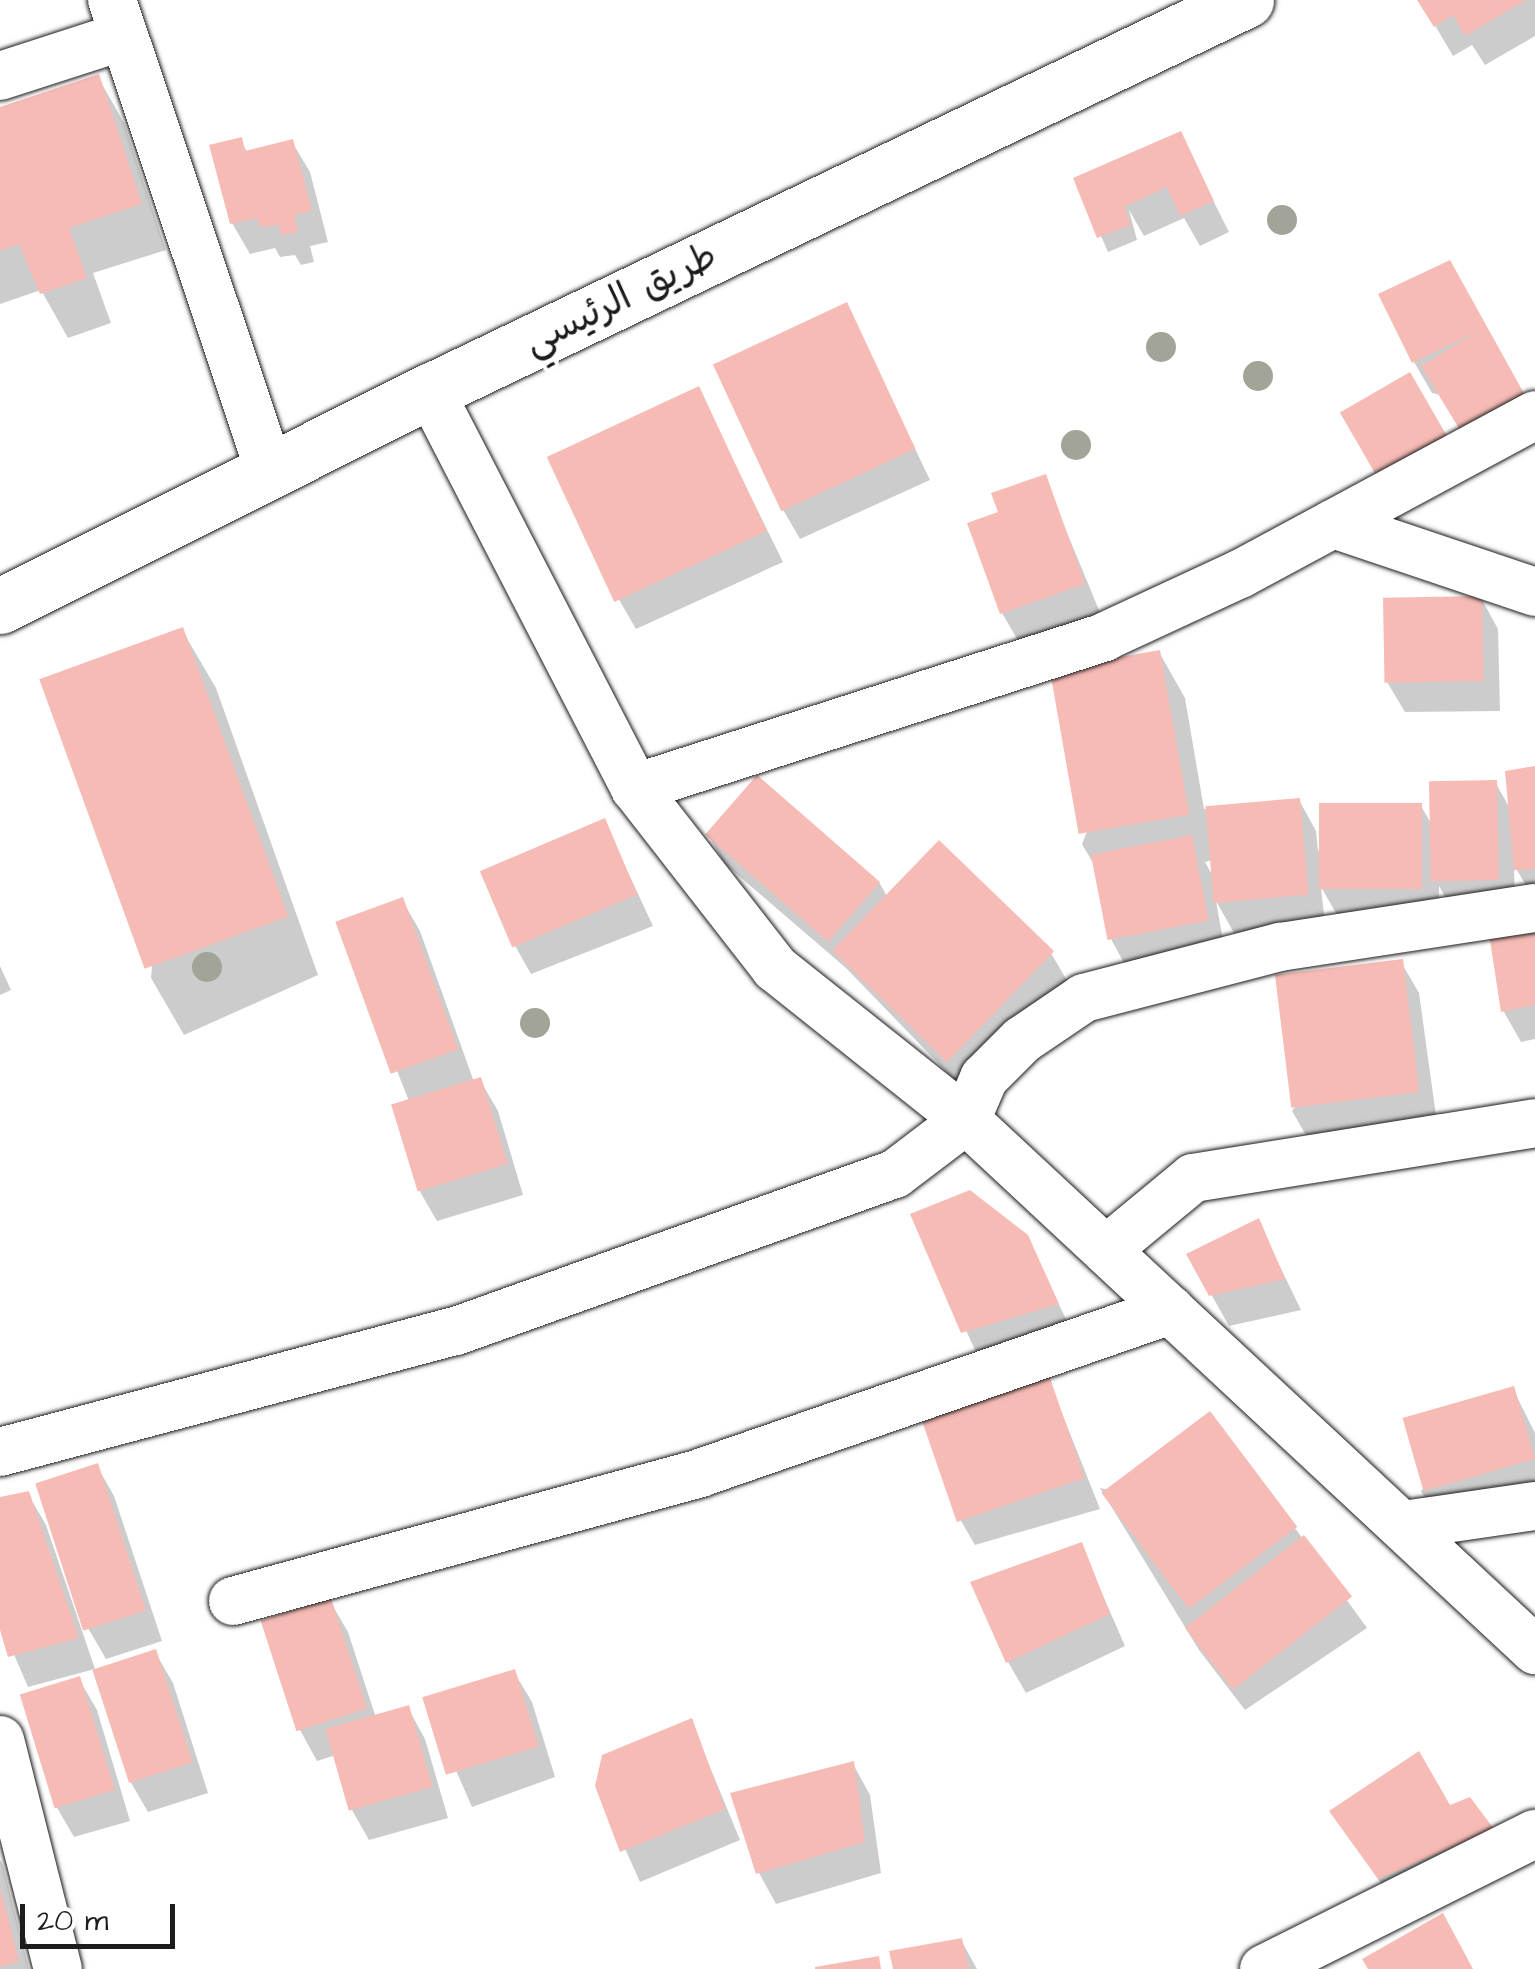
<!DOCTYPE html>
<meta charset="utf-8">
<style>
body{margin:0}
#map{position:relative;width:1535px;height:1969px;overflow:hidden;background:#fff;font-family:"Architects Daughter","Playpen Sans Arabic",sans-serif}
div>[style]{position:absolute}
.shadow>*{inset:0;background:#0003}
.building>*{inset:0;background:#f7bbb6;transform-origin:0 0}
.roads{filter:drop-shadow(0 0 2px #1c1c1c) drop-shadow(0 0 2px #1c1c1c)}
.street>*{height:48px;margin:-24px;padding:0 24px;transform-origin:24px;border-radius:24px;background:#fff}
.primary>*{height:55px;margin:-27.5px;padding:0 27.5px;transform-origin:27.5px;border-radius:27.5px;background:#fff}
.trees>*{width:30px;height:30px;margin:-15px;border-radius:50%;background:#a1a497}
span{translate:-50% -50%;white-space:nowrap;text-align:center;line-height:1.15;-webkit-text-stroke:8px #fff;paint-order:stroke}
.street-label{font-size:38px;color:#1c1c1c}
.scale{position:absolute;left:20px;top:1904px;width:155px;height:45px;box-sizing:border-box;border:5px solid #1c1c1c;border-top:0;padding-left:12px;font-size:30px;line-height:35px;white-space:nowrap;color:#1c1c1c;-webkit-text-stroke:8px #fff;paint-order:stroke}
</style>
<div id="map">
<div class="shadow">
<i style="clip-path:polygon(1420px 0,1535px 0,1535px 36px,1485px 65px,1472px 45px,1453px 56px)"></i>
<i style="clip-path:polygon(98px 77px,124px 123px,166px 250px,93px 273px,111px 323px,68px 338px,41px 290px,0 304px,0 109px)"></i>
<i style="clip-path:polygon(1180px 135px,1229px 232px,1200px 246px,1184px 218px,1144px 236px,1129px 210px,1137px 240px,1108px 252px,1076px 179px)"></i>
<i style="clip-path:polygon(240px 140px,248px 153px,292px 142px,310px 172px,328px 242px,310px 246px,314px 262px,301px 265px,295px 255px,280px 257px,275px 248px,250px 254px,232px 223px)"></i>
<i style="clip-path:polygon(1449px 263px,1535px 417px,1432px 393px,1414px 362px)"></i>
<i style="clip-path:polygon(846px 305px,930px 480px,800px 539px,782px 508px)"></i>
<i style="clip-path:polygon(698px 389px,783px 562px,636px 629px,618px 598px)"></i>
<i style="clip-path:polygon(1044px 477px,1101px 615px,1020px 644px,1002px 613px)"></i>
<i style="clip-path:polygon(1481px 598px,1498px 629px,1500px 711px,1405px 712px,1387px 682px)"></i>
<i style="clip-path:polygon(182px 630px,216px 688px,318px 975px,184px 1035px,151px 978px)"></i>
<i style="clip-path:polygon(evenodd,1159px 652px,1185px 698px,1204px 809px,1299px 800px,1316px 831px,1318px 851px,1421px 806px,1432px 825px,1495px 782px,1511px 810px,1535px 769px,1535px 901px,1514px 865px,1515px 910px,1450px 905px,1439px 886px,1439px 921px,1340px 920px,1321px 887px,1325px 925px,1234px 933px,1216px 901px,1225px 951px,1129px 972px,1112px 941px,1096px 868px,1082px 844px,1159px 652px,1213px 860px,1214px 878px,1205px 862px,1213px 860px)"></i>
<i style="clip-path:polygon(604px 821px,653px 926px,531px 974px,514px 944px)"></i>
<i style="clip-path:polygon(707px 833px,879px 882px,888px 898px,1051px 953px,1069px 984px,965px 1091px,846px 968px,725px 864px)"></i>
<i style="clip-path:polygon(402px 900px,420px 931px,474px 1082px,480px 1080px,498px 1111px,523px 1195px,437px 1221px,419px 1190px,394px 1106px,409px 1101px,339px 925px)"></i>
<i style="clip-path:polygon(1535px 930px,1535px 1039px,1521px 1042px,1504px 1012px,1492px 937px)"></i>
<i style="clip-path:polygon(1401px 962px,1419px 993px,1437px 1123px,1310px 1142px,1292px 1111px)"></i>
<i style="clip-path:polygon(0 966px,11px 990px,0 995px)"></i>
<i style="clip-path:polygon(913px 1215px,1027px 1237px,1074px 1336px,981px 1363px)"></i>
<i style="clip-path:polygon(1258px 1221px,1301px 1310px,1229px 1326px,1189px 1255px)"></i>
<i style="clip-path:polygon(1048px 1378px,1100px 1509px,975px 1545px,957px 1514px)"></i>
<i style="clip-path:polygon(1513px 1389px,1535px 1433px,1535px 1494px,1439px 1522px,1421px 1491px)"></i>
<i style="clip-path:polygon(97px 1466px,114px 1496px,162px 1641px,106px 1659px,88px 1628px)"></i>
<i style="clip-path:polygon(1100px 1488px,1295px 1528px,1367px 1628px,1245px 1710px,1199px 1650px)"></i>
<i style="clip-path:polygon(28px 1494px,46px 1525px,95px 1669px,28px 1687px,0 1622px,0 1499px)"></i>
<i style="clip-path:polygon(1081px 1545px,1125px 1646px,1026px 1693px,1008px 1662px)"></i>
<i style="clip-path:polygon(330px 1601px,348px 1632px,376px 1718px,408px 1708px,425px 1739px,448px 1818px,369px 1840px,352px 1810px,336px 1755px,317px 1761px,300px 1730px,264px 1622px)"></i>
<i style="clip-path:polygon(155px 1652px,173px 1683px,208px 1793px,148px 1812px,130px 1781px)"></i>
<i style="clip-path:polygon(514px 1672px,532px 1702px,555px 1777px,472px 1807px,427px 1704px)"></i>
<i style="clip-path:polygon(79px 1679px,97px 1710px,130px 1821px,74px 1837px,56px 1806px)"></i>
<i style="clip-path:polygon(691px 1721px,740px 1840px,640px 1882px,597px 1786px)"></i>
<i style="clip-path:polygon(853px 1764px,870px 1795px,881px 1873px,776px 1904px,759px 1873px)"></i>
<i style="clip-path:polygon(1449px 1808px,1492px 1831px,1398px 1908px,1332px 1812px)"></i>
<i style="clip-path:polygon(0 1860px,3px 1865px,29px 1969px,0 1969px)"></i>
<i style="clip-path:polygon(961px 1940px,977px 1969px,896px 1969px)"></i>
</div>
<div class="building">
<i style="clip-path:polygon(1417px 0,1526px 0,1465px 36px,1453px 15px,1434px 27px)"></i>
<i style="clip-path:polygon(99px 74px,142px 204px,69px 228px,87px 278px,40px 294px,19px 244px,0 251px,0 107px)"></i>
<i style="clip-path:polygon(1181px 131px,1214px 201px,1180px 216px,1167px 187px,1124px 207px,1131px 225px,1097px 238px,1073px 178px)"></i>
<i style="clip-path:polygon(242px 137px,245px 151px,293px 139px,312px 211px,294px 215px,298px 232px,281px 235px,279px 225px,260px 227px,257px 218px,230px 224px,209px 145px)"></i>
<i style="clip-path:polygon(1450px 260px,1526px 397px,1463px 435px,1421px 366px,1478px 331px,1412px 363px,1378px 294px)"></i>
<i style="left:847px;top:302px;width:162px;height:148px;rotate:65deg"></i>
<i style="left:1410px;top:372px;width:80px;height:81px;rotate:60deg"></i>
<i style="left:699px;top:386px;width:160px;height:168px;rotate:65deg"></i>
<i style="clip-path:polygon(1046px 474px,1085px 584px,1000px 614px,967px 523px,998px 512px,991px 493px)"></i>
<i style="left:1482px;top:596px;width:85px;height:99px;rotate:89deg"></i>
<i style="left:183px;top:627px;width:308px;height:153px;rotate:70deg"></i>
<i style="left:1160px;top:650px;width:167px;height:112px;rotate:80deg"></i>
<i style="clip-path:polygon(1535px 766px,1535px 869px,1514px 870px,1505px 771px)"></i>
<i style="left:757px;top:775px;width:163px;height:79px;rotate:41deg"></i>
<i style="left:1497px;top:780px;width:100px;height:68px;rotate:89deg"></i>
<i style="left:1300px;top:798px;width:97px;height:95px;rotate:85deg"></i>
<i style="left:1319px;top:803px;width:103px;height:86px"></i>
<i style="left:605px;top:818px;width:83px;height:136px;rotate:67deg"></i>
<i style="left:1192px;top:835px;width:87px;height:103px;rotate:79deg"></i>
<i style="left:939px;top:840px;width:160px;height:154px;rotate:44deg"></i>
<i style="left:403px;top:897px;width:162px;height:72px;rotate:70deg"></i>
<i style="clip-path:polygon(1535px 927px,1535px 1005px,1501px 1012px,1489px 934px)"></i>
<i style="left:1403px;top:959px;width:134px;height:129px;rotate:83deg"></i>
<i style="left:481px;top:1077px;width:91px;height:94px;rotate:73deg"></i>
<i style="clip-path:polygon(970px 1190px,1028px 1235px,1059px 1304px,961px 1333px,910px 1214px)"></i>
<i style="clip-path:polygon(1259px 1218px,1285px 1279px,1209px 1296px,1186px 1254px)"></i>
<i style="left:1049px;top:1375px;width:109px;height:135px;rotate:71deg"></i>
<i style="left:1514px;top:1386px;width:76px;height:116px;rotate:74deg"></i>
<i style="left:1210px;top:1411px;width:145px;height:136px;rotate:53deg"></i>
<i style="left:98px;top:1463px;width:155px;height:66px;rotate:72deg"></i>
<i style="clip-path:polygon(29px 1491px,79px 1638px,8px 1657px,0 1630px,0 1497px)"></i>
<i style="left:1304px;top:1535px;width:78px;height:151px;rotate:52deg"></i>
<i style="clip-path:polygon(1082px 1542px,1110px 1614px,1006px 1663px,970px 1582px)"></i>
<i style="left:331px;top:1598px;width:116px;height:74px;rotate:72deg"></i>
<i style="left:156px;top:1649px;width:119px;height:67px;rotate:72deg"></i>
<i style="left:515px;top:1669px;width:81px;height:97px;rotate:73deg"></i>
<i style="left:80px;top:1676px;width:119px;height:63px;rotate:73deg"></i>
<i style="left:409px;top:1705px;width:85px;height:87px;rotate:74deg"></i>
<i style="clip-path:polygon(692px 1718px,725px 1809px,620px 1852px,595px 1786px,602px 1755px)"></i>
<i style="clip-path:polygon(1419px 1751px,1450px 1805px,1470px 1797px,1494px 1829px,1378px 1879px,1329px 1811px)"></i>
<i style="clip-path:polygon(854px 1761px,865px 1842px,756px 1874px,730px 1793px)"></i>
<i style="clip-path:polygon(1px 1891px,19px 1961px,0 1967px,0 1892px)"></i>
<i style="clip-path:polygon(1443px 1913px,1473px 1969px,1368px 1969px,1362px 1959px)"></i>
<i style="clip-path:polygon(962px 1938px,969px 1969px,893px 1969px,889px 1951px)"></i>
<i style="clip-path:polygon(879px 1956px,881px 1969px,815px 1969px,815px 1967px)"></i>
</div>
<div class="roads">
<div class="street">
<i style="left:112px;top:0;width:497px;rotate:71.5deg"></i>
<i style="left:0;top:76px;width:130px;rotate:-17.9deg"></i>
<i style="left:430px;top:391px;width:447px;rotate:62.7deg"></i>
<i style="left:635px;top:788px;width:228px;rotate:52.1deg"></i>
<i style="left:775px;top:968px;width:244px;rotate:38.5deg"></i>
<i style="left:966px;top:1120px;width:778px;rotate:42.97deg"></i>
<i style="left:1333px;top:524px;width:213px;rotate:18.6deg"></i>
<i style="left:635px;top:788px;width:493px;rotate:-17.8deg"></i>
<i style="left:1104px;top:637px;width:150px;rotate:-24.9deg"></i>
<i style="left:1240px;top:574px;width:335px;rotate:-28.3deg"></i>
<i style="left:1106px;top:1250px;width:113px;rotate:-39.6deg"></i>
<i style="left:1193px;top:1178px;width:346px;rotate:-9.1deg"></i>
<i style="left:0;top:1452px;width:472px;rotate:-14.9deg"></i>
<i style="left:456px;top:1331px;width:466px;rotate:-19.7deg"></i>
<i style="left:895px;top:1174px;width:89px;rotate:-37.3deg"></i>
<i style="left:966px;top:1120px;width:46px;rotate:-66.8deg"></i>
<i style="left:984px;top:1078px;width:54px;rotate:-45deg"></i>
<i style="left:1022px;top:1040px;width:75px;rotate:-34.1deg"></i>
<i style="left:1084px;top:998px;width:203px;rotate:-14.6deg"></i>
<i style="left:1280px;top:947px;width:258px;rotate:-8.7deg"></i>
<i style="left:1403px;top:1525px;width:133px;rotate:-8.2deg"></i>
<i style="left:233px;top:1601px;width:484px;rotate:-15.3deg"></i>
<i style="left:700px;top:1473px;width:498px;rotate:-19.1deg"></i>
<i style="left:0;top:1740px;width:236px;rotate:75.8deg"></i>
<i style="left:1264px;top:1969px;width:303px;rotate:-26.5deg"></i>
</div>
<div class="primary">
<i style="left:0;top:606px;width:481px;rotate:-26.6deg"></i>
<i style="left:430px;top:391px;width:905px;rotate:-25.6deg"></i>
</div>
</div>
<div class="trees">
<i style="left:1282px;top:220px"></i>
<i style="left:1161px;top:347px"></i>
<i style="left:1258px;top:376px"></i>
<i style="left:1076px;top:445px"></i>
<i style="left:207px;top:967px"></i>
<i style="left:535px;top:1023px"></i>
</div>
<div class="street-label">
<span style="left:621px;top:300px;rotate:-26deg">طريق الرئيسي</span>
</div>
<div class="scale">20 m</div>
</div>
